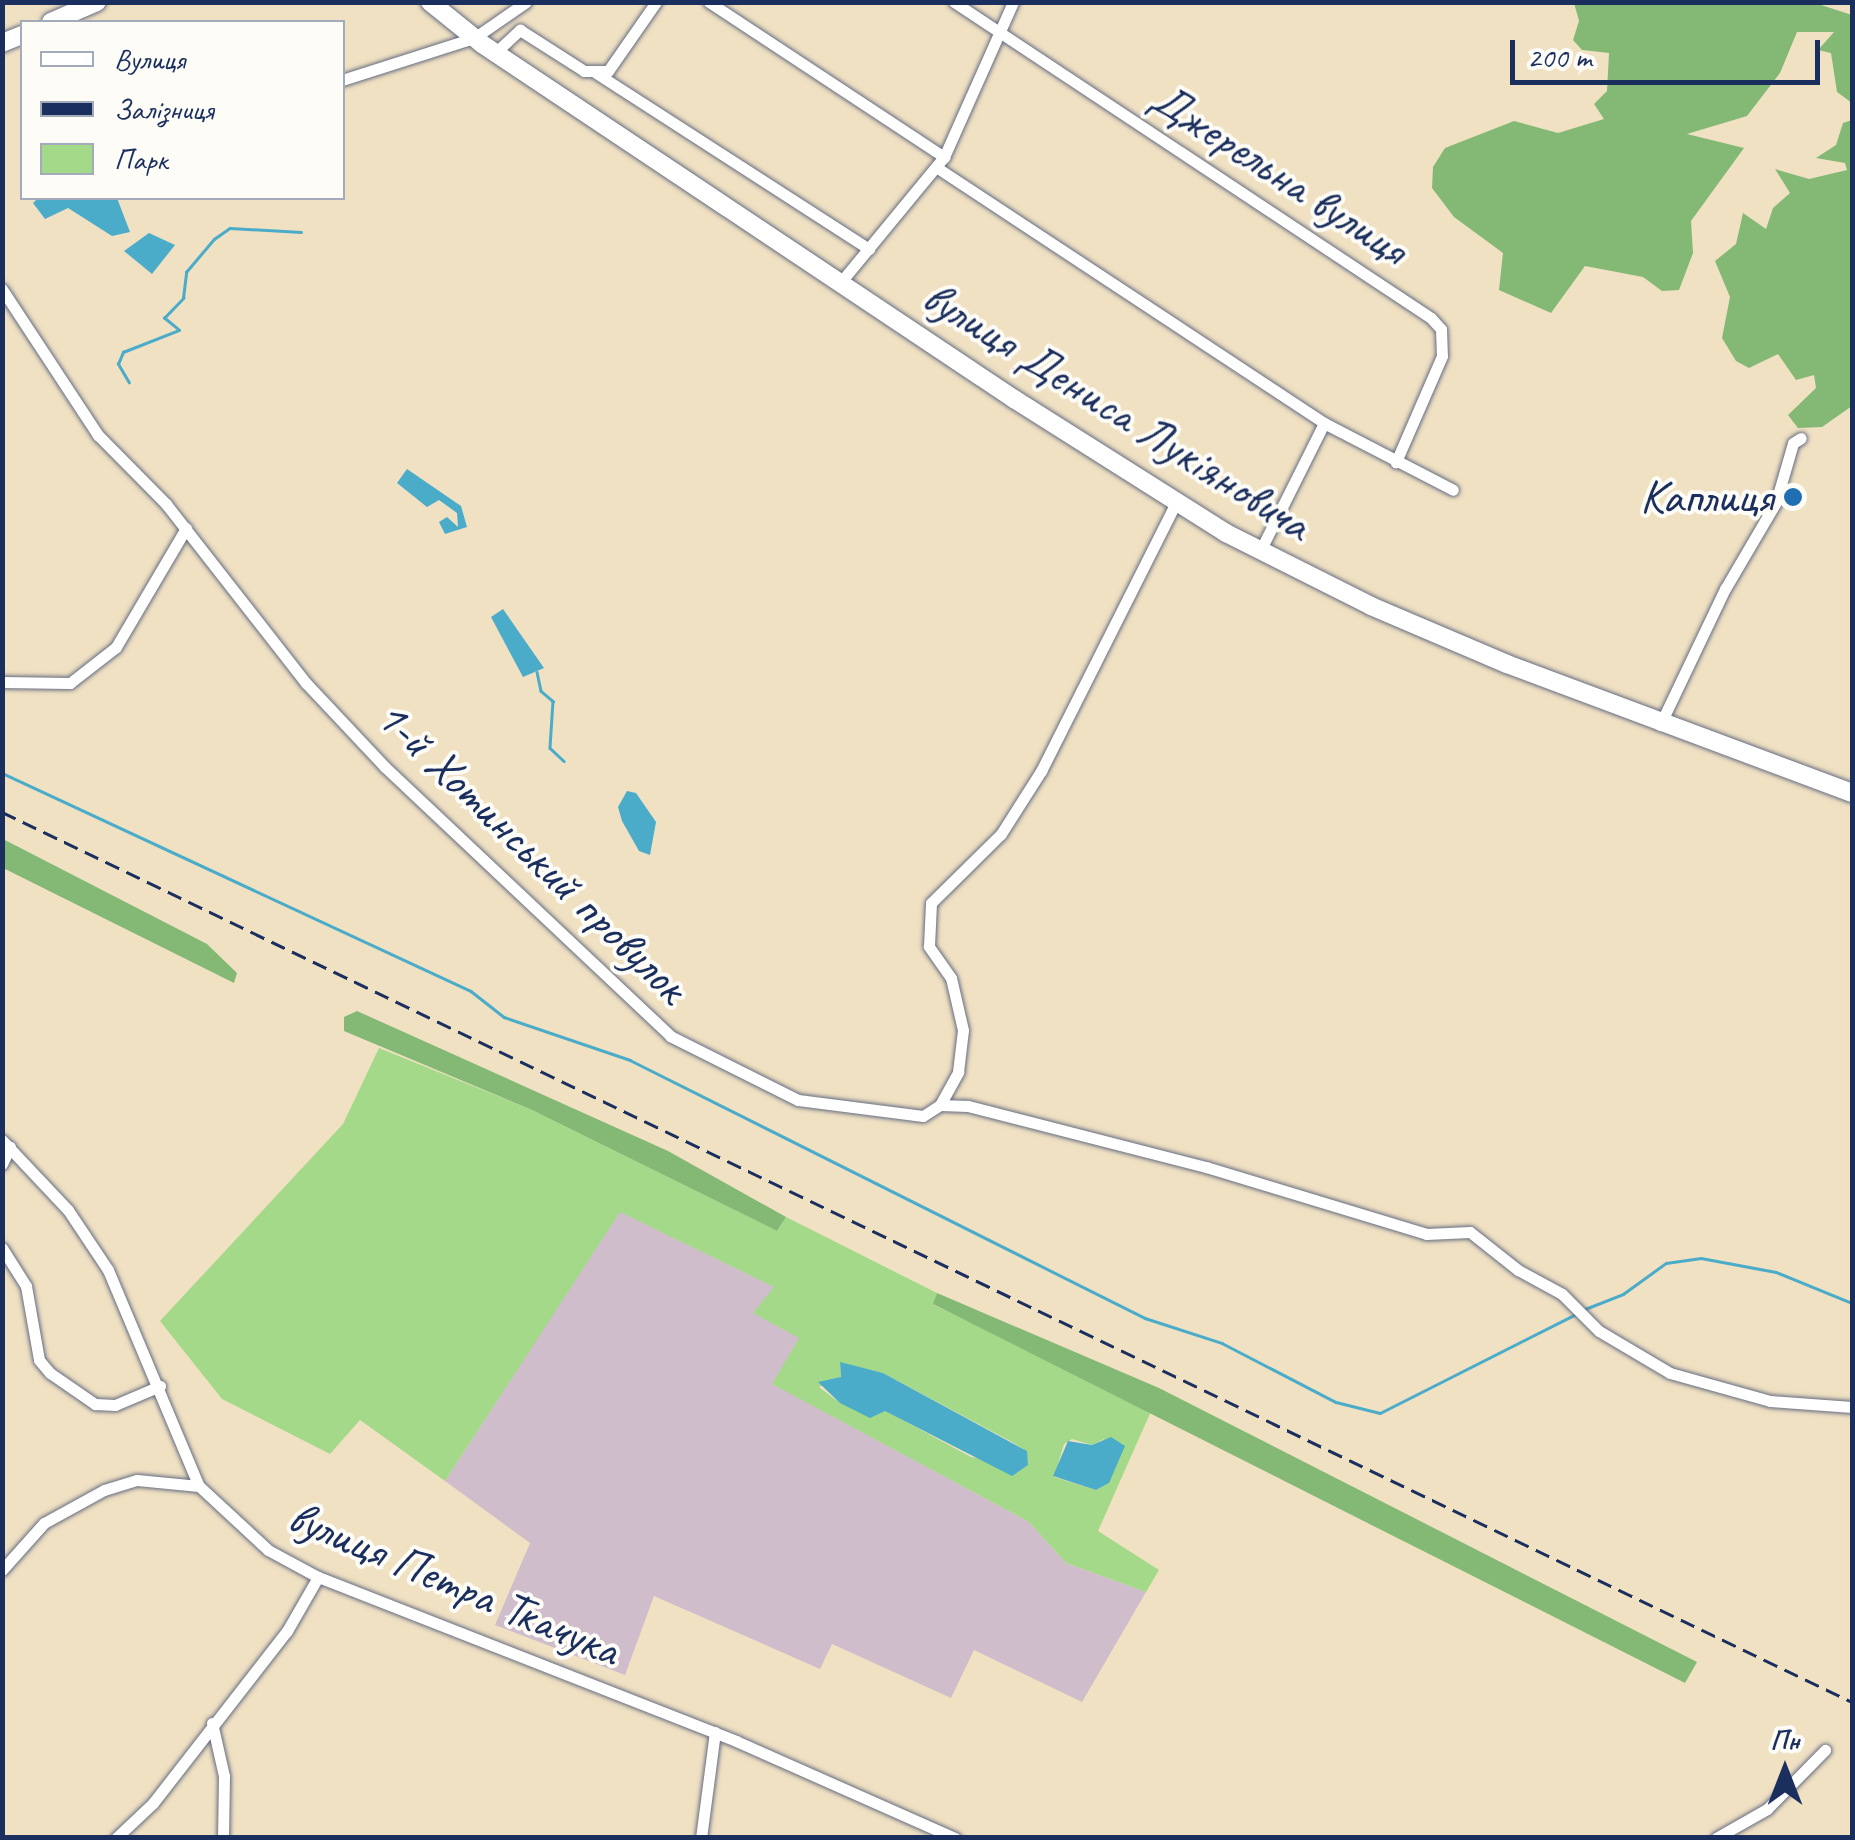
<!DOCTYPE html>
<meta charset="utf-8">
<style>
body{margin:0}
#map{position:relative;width:1855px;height:1840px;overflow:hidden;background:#f0e1c3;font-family:Caveat,sans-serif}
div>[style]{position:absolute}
.industrial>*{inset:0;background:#d0bdcc}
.green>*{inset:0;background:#a4d989}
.forest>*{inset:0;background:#83b975}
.water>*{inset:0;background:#4bacca}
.stream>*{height:2.5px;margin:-1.25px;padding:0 1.25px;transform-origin:1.25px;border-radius:1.25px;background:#4bacca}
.roads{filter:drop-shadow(0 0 2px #666d81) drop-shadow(0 0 2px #666d81)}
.minor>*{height:11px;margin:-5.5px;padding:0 5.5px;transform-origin:5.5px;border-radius:5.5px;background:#fff}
.highway>*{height:18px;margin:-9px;padding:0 9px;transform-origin:9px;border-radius:9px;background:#fff}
.rail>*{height:2.5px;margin-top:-1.25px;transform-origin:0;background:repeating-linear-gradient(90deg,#1b2f5e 0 15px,transparent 0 23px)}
.dots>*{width:28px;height:28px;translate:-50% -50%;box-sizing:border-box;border:5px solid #fdfcf7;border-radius:50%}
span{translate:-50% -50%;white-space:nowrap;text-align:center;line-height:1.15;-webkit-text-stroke:8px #fdfcf7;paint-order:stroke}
.street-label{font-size:48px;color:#1b2f5e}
.poi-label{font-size:48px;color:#1b2f5e}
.right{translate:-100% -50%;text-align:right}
.frame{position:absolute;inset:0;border:5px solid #1b2f5e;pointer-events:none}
.legend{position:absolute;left:20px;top:20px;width:325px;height:180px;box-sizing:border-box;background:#fdfcf7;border:2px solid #a3aaba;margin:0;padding:12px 18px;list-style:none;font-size:30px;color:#1b2f5e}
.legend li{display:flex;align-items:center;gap:20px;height:50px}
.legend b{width:50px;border:2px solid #a3aaba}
.north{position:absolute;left:1735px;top:1720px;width:100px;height:100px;-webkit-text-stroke:8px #fdfcf7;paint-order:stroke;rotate:0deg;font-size:28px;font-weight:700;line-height:40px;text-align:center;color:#1b2f5e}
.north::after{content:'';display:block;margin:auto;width:35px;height:45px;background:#1b2f5e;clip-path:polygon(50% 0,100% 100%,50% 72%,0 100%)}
.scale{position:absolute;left:1510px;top:40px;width:310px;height:45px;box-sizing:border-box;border:5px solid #1b2f5e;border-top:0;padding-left:12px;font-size:30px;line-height:35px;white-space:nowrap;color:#1b2f5e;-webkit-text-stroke:8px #fdfcf7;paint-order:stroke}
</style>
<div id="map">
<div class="industrial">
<i style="clip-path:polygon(619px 1211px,774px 1287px,800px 1338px,773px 1384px,1029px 1522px,1066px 1563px,1146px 1592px,1082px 1702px,974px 1650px,951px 1698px,832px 1644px,820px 1669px,654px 1596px,625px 1675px,495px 1625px,530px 1543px,445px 1481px)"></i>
</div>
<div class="green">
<i style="clip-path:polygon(evenodd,379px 1048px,532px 1110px,777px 1231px,786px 1217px,937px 1293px,934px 1305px,1152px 1409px,1098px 1531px,1159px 1570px,1146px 1592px,1066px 1563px,1029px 1522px,772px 1384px,799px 1338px,753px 1313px,774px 1287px,620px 1212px,445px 1481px,360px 1420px,330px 1454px,222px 1399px,160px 1321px,343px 1124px,379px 1048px,840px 1363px,883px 1373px,1012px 1442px,1026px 1451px,1028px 1465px,971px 1457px,884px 1410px,840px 1403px,819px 1387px,841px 1377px,840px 1363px,379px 1048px,1072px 1439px,1092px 1445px,1104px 1439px,1109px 1483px,1096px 1490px,1054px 1477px,1064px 1444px,1072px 1439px)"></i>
</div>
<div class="forest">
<i style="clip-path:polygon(1812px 2px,1852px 15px,1852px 103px,1837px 92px,1831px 53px,1818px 50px,1834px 32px,1797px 32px,1780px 73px,1747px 116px,1687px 134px,1744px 148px,1691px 221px,1693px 253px,1679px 290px,1662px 291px,1643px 277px,1585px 266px,1551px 313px,1499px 290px,1503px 253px,1454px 217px,1432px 188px,1433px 167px,1445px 148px,1514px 121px,1558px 133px,1604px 119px,1594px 104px,1607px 91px,1609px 53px,1582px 50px,1573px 40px,1579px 21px,1574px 3px)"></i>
<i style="clip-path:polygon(1852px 120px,1852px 406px,1822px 427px,1798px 428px,1788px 415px,1816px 388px,1814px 375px,1796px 380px,1778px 354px,1749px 368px,1736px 361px,1722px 338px,1730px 297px,1715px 261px,1736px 244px,1743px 213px,1766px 229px,1773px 208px,1790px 193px,1775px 169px,1809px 179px,1847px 170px,1845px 163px,1816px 158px,1836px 145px,1843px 123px)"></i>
<i style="clip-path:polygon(3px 839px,207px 944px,237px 973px,234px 983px,3px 868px)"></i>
<i style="clip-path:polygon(357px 1011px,668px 1151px,786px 1217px,777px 1231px,532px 1110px,344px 1031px,344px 1017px)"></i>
<i style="clip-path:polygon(937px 1293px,1159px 1388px,1697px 1662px,1685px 1683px,933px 1304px)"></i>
</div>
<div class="water">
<i style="clip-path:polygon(38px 198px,117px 198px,130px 232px,112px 236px,68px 208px,45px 219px,33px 203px)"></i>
<i style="clip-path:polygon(149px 233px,175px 245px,152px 274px,124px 251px)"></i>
<i style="clip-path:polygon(407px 469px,461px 506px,467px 527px,445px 534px,439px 522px,447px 517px,458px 527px,457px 513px,439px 500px,427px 507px,397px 483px)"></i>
<i style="clip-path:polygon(503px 609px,544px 668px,523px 677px,491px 617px)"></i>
<i style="clip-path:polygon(627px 791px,636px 793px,656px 822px,650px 855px,639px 851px,622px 821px,618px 807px)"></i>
<i style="clip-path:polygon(840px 1362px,883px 1373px,1012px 1443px,1027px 1451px,1028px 1465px,1012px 1476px,885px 1411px,870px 1418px,840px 1403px,818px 1382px,841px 1377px)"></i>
<i style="clip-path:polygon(1111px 1437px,1125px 1446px,1109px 1483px,1096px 1490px,1053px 1476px,1068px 1441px,1092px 1445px)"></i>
</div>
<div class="stream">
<i style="left:129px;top:383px;width:22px;rotate:-120deg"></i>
<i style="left:118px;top:364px;width:13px;rotate:-67deg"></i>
<i style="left:123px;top:352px;width:60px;rotate:-21.4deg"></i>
<i style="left:179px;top:330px;width:19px;rotate:-141deg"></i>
<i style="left:164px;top:318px;width:28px;rotate:-46deg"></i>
<i style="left:183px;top:298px;width:26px;rotate:-83deg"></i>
<i style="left:186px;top:272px;width:43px;rotate:-49.7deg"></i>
<i style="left:214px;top:239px;width:19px;rotate:-35deg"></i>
<i style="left:230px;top:228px;width:71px;rotate:3.2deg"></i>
<i style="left:537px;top:672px;width:19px;rotate:78deg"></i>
<i style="left:541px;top:691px;width:16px;rotate:40deg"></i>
<i style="left:553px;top:701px;width:47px;rotate:93.7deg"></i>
<i style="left:550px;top:748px;width:19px;rotate:43deg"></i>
<i style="left:2px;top:773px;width:517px;rotate:24.93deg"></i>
<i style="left:471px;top:991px;width:42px;rotate:38.2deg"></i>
<i style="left:504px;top:1017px;width:133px;rotate:18.8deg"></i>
<i style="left:630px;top:1060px;width:576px;rotate:26.61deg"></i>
<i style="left:1145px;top:1318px;width:81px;rotate:18deg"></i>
<i style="left:1222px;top:1343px;width:128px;rotate:27.4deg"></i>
<i style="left:1336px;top:1402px;width:45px;rotate:14deg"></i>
<i style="left:1380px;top:1413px;width:220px;rotate:-26.8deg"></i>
<i style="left:1585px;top:1309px;width:41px;rotate:-21.5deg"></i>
<i style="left:1623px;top:1294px;width:53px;rotate:-35.8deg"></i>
<i style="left:1666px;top:1263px;width:35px;rotate:-8deg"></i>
<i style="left:1701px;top:1258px;width:76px;rotate:10.6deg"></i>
<i style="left:1776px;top:1272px;width:82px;rotate:22.2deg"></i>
</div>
<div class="roads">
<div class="minor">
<i style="left:709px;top:2px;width:282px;rotate:33.4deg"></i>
<i style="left:954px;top:2px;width:572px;rotate:33.52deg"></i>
<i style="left:1431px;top:318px;width:15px;rotate:48deg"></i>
<i style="left:1441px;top:329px;width:27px;rotate:88deg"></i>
<i style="left:1442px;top:356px;width:116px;rotate:113.5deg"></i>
<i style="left:496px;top:52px;width:33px;rotate:-43deg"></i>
<i style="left:520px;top:30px;width:76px;rotate:32.6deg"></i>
<i style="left:584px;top:71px;width:24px"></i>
<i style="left:608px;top:71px;width:84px;rotate:-55.2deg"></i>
<i style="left:596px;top:73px;width:325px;rotate:32.8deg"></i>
<i style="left:342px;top:80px;width:139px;rotate:-17.7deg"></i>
<i style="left:474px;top:38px;width:63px;rotate:-34.7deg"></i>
<i style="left:936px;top:167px;width:465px;rotate:33.4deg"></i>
<i style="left:1324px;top:423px;width:145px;rotate:27.4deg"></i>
<i style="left:840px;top:283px;width:163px;rotate:-50.5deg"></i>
<i style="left:944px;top:157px;width:170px;rotate:-66deg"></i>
<i style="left:2px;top:289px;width:175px;rotate:56.7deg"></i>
<i style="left:98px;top:435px;width:97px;rotate:45.4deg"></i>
<i style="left:166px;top:504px;width:227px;rotate:52deg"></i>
<i style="left:306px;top:683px;width:115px;rotate:46.8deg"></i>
<i style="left:385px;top:767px;width:392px;rotate:43.3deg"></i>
<i style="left:670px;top:1036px;width:143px;rotate:26.6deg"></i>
<i style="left:798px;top:1100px;width:126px;rotate:7.3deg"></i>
<i style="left:923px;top:1116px;width:20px;rotate:-33deg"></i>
<i style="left:940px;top:1105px;width:28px;rotate:2deg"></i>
<i style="left:968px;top:1106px;width:246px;rotate:14.4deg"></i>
<i style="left:1206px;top:1167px;width:230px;rotate:16.9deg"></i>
<i style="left:1426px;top:1234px;width:44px;rotate:-2.6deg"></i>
<i style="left:1470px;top:1232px;width:61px;rotate:38.4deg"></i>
<i style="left:1518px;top:1270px;width:50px;rotate:28.6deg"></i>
<i style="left:1562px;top:1294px;width:52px;rotate:45deg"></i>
<i style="left:1599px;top:1331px;width:82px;rotate:30.6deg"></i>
<i style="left:1670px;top:1373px;width:104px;rotate:15.6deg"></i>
<i style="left:1770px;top:1401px;width:82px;rotate:4.2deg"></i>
<i style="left:1260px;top:551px;width:143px;rotate:-63.4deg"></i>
<i style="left:2px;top:682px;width:68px;rotate:0.8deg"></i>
<i style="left:70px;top:683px;width:58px;rotate:-38deg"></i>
<i style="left:116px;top:647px;width:138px;rotate:-59.5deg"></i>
<i style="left:1660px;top:725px;width:151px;rotate:-64.5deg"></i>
<i style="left:1725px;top:589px;width:101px;rotate:-59.6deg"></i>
<i style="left:1776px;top:502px;width:61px;rotate:-73.9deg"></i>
<i style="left:1793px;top:443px;width:9px;rotate:-32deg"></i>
<i style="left:940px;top:1105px;width:38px;rotate:-61deg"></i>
<i style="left:958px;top:1072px;width:42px;rotate:-83.2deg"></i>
<i style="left:963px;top:1030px;width:53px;rotate:-103deg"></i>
<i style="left:951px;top:978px;width:39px;rotate:-125deg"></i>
<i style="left:929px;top:946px;width:43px;rotate:-87.3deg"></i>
<i style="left:931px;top:903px;width:98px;rotate:-44.6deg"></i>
<i style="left:1001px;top:834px;width:75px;rotate:-57.6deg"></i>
<i style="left:1041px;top:771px;width:300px;rotate:-63.3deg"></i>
<i style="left:2px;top:1140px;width:96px;rotate:46.7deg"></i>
<i style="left:68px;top:1210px;width:72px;rotate:56.3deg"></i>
<i style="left:108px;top:1270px;width:234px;rotate:67.2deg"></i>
<i style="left:199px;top:1486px;width:94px;rotate:42.8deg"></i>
<i style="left:268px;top:1550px;width:57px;rotate:28.4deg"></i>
<i style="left:318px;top:1577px;width:449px;rotate:21.4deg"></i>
<i style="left:736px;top:1741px;width:240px;rotate:23.9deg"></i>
<i style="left:2px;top:1164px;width:19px;rotate:-65deg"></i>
<i style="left:2px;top:1248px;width:45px;rotate:57.7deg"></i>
<i style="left:26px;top:1286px;width:75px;rotate:80deg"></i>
<i style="left:39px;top:1360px;width:17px;rotate:50deg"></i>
<i style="left:50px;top:1373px;width:55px;rotate:34.6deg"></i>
<i style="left:95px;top:1404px;width:20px;rotate:3deg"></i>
<i style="left:115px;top:1405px;width:49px;rotate:-22.9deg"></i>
<i style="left:2px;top:1570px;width:63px;rotate:-48.2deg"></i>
<i style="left:44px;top:1523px;width:68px;rotate:-28.8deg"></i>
<i style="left:104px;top:1490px;width:34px;rotate:-17deg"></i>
<i style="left:137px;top:1480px;width:62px;rotate:5.5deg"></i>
<i style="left:212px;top:1723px;width:54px;rotate:77.2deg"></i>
<i style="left:224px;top:1776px;width:62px;rotate:90.9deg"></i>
<i style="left:116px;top:1838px;width:51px;rotate:-43.4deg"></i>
<i style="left:153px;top:1803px;width:218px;rotate:-52.1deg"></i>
<i style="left:287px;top:1631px;width:62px;rotate:-60.1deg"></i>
<i style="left:701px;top:1838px;width:107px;rotate:-82.5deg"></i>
<i style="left:1716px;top:1838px;width:59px;rotate:-29.6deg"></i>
<i style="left:1767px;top:1809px;width:83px;rotate:-45.5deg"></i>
</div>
<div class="highway">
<i style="left:430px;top:2px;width:67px;rotate:38.9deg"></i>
<i style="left:482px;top:44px;width:640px;rotate:33.71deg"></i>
<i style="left:1014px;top:399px;width:251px;rotate:32.3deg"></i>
<i style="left:1226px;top:533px;width:162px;rotate:26.7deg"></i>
<i style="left:1371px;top:606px;width:148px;rotate:23.1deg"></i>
<i style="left:1507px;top:664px;width:368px;rotate:20.5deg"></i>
<i style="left:51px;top:22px;width:50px;rotate:-23.5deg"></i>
<i style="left:2px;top:43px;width:22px;rotate:-22deg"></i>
</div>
</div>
<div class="rail">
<i style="left:2px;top:812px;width:2053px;rotate:25.69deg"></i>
</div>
<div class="dots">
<i style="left:1793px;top:497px;background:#1f6fb2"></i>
</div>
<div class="street-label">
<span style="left:1279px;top:173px;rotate:33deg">Джерельна вулиця</span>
<span style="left:1117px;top:410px;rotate:32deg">вулиця Дениса Лукіяновича</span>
<span style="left:532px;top:851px;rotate:44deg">1-й Хотинський провулок</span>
<span style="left:454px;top:1583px;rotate:23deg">вулиця Петра Ткачука</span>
</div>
<div class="poi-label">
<span class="right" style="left:1773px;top:497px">Каплиця</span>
</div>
<div class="frame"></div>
<ul class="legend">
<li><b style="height:12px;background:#fff"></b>Вулиця</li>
<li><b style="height:12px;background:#1b2f5e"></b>Залізниця</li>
<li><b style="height:28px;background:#a4d989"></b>Парк</li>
</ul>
<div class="north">Пн</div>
<div class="scale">200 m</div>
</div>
